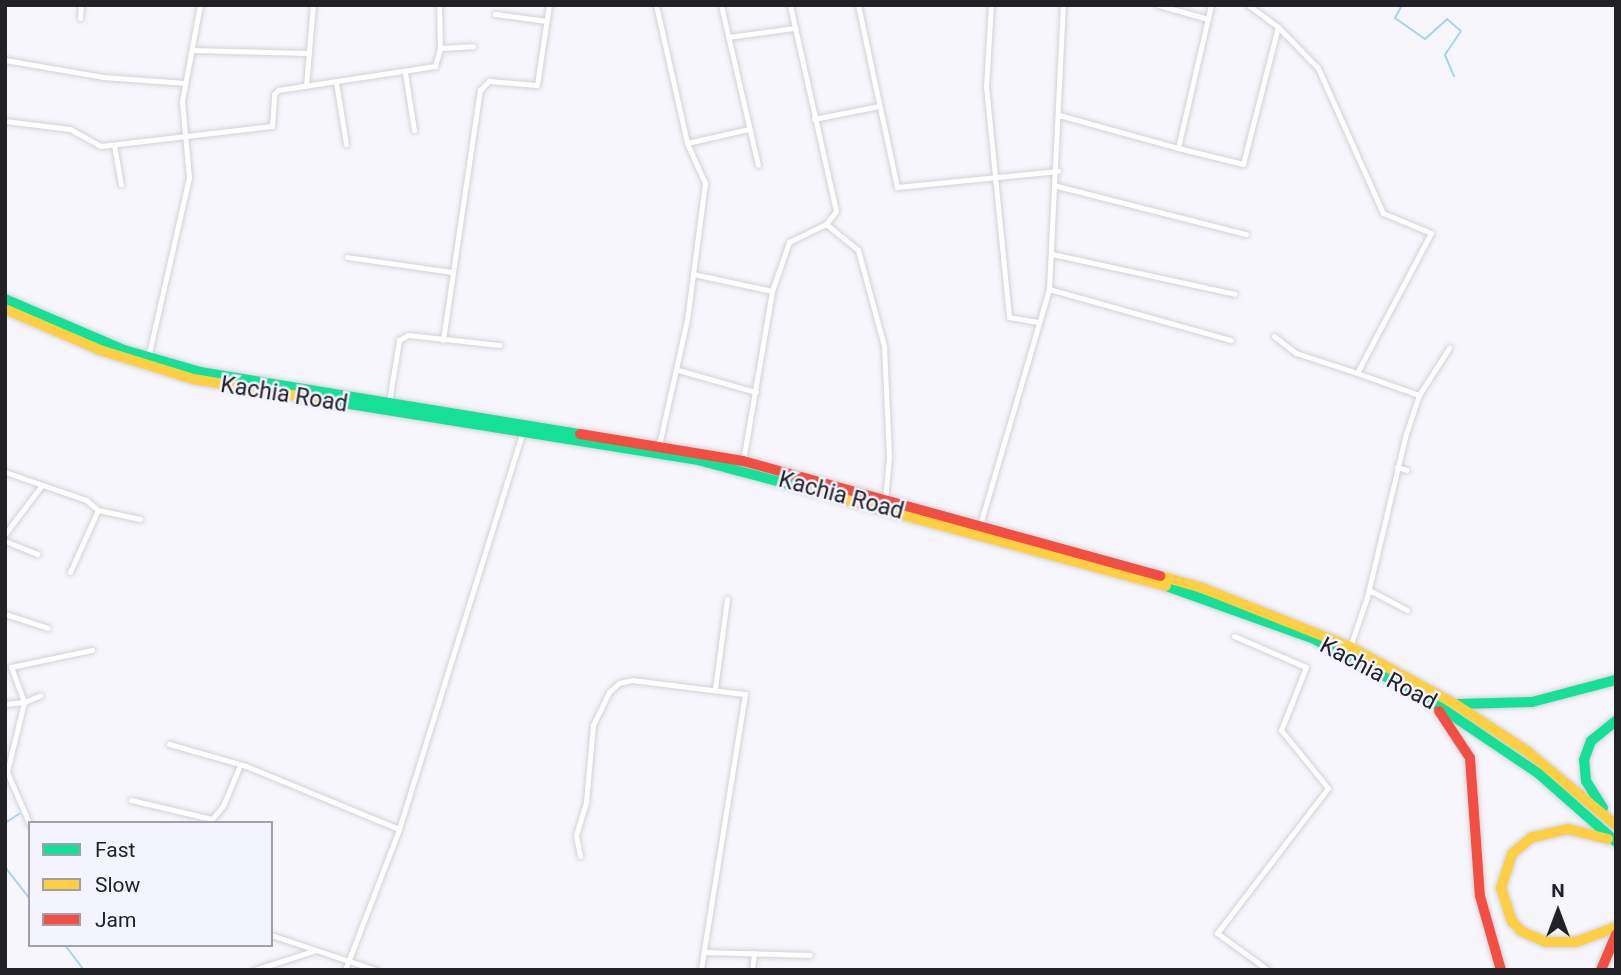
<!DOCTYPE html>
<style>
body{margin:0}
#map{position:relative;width:1621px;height:975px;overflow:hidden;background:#f6f6fc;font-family:Roboto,sans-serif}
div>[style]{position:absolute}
.stream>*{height:2px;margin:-1px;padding:0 1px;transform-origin:1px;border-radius:1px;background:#a3d6ee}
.roads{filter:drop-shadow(0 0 2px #d2d2d7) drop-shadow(0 0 2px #d2d2d7)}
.street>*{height:5px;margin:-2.5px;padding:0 2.5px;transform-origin:2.5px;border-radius:2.5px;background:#fefeff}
.fast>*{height:10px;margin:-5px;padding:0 5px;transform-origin:5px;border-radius:5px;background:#16e098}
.slow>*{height:10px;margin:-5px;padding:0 5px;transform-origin:5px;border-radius:5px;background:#ffcf43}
.jam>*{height:10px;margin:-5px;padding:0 5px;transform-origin:5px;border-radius:5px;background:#f24e42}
span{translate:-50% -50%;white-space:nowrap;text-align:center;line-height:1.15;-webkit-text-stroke:5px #f3f4ff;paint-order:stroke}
.street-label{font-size:23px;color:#222226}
.frame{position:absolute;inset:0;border:7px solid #222226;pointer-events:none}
.legend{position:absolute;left:28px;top:821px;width:245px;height:126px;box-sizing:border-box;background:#f3f4ff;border:2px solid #9fa0a8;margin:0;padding:9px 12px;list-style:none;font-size:21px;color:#222226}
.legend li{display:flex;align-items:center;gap:14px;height:35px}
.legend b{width:35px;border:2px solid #9fa0a8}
.north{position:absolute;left:1523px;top:877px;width:70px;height:70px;-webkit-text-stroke:5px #f3f4ff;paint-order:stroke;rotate:0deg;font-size:19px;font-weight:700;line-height:28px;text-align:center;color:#222226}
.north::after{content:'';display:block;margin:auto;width:24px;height:32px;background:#222226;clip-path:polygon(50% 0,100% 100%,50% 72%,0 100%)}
</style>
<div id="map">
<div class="stream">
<i style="left:1402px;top:5px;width:15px;rotate:118deg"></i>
<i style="left:1395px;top:18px;width:37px;rotate:35deg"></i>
<i style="left:1425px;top:39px;width:30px;rotate:-42deg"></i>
<i style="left:1447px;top:19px;width:18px;rotate:41deg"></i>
<i style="left:1461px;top:31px;width:29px;rotate:124deg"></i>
<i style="left:1445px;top:55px;width:23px;rotate:67deg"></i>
<i style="left:5px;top:823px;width:17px;rotate:-33deg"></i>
<i style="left:5px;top:867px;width:41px;rotate:52deg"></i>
<i style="left:65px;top:945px;width:31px;rotate:53deg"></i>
</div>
<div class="roads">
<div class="street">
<i style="left:656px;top:5px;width:141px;rotate:77.3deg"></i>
<i style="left:687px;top:143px;width:64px;rotate:-12.7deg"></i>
<i style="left:721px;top:5px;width:164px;rotate:77deg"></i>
<i style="left:858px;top:5px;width:186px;rotate:77.9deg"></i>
<i style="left:897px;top:187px;width:162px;rotate:-5.7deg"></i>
<i style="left:991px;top:5px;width:81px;rotate:93.5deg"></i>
<i style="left:986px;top:86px;width:232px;rotate:84.3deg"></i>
<i style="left:1009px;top:317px;width:29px;rotate:10deg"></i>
<i style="left:1158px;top:5px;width:52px;rotate:15.6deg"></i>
<i style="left:1211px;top:5px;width:147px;rotate:103deg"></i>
<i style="left:1178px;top:148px;width:67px;rotate:13.8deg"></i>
<i style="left:1243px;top:164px;width:141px;rotate:-75.7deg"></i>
<i style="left:1278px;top:27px;width:57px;rotate:45.7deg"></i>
<i style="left:1318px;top:68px;width:159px;rotate:65.9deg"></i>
<i style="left:1383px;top:213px;width:52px;rotate:22.6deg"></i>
<i style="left:1431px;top:233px;width:158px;rotate:117.9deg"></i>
<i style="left:1357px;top:373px;width:66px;rotate:19.5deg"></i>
<i style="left:1248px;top:5px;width:37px;rotate:36deg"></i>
<i style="left:495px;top:14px;width:52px;rotate:7.7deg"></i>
<i style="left:80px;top:18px;width:13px;rotate:-86deg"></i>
<i style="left:728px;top:37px;width:68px;rotate:-7.7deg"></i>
<i style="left:440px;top:48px;width:33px;rotate:-3deg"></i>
<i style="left:192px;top:50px;width:116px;rotate:1.5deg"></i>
<i style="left:5px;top:60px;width:99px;rotate:9.8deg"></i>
<i style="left:103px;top:77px;width:82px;rotate:4.2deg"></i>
<i style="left:405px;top:73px;width:58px;rotate:81deg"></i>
<i style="left:336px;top:82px;width:63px;rotate:80.8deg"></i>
<i style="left:306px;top:86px;width:81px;rotate:-85.1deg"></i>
<i style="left:1059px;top:115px;width:123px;rotate:15.5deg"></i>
<i style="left:814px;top:119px;width:66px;rotate:-11.3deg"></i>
<i style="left:5px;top:121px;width:65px;rotate:7deg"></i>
<i style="left:70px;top:129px;width:35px;rotate:29deg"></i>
<i style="left:101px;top:146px;width:172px;rotate:-6.7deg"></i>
<i style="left:272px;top:126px;width:32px;rotate:-86deg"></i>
<i style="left:274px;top:94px;width:6px;rotate:-45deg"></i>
<i style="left:278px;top:90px;width:159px;rotate:-8.7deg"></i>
<i style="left:435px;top:66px;width:19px;rotate:-74deg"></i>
<i style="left:440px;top:48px;width:43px;rotate:-91.3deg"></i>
<i style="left:114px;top:145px;width:40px;rotate:80deg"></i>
<i style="left:1057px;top:186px;width:195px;rotate:14.3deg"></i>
<i style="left:826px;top:224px;width:41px;rotate:39.1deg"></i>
<i style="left:858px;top:250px;width:99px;rotate:74.8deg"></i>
<i style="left:884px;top:346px;width:112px;rotate:87.4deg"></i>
<i style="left:889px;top:458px;width:41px;rotate:95.6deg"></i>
<i style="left:1052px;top:254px;width:187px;rotate:12.3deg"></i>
<i style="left:347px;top:257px;width:107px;rotate:8.1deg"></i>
<i style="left:693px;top:274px;width:81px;rotate:12.1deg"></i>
<i style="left:1049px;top:289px;width:189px;rotate:15.7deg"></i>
<i style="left:1274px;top:336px;width:28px;rotate:38deg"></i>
<i style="left:1296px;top:353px;width:64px;rotate:18.2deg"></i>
<i style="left:443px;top:340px;width:253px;rotate:-81.6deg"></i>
<i style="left:480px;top:90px;width:13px;rotate:-45deg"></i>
<i style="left:489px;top:81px;width:48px;rotate:4.8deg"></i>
<i style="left:537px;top:85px;width:81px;rotate:-81.5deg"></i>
<i style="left:148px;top:358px;width:186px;rotate:-77.2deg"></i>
<i style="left:189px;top:177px;width:76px;rotate:-95.3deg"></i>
<i style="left:182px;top:101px;width:98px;rotate:-79.4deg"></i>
<i style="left:678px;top:370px;width:81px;rotate:15.8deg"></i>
<i style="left:389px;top:402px;width:63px;rotate:-80.8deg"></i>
<i style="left:399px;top:340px;width:10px;rotate:-29deg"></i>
<i style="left:408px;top:335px;width:92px;rotate:6.3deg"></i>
<i style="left:659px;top:445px;width:128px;rotate:-77.4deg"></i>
<i style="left:687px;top:320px;width:138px;rotate:-82.5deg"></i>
<i style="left:705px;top:183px;width:44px;rotate:-114.2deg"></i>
<i style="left:743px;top:461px;width:172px;rotate:-80.3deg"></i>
<i style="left:772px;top:291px;width:52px;rotate:-70.9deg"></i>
<i style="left:789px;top:242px;width:41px;rotate:-25.9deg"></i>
<i style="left:826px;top:224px;width:16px;rotate:-52deg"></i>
<i style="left:836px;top:211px;width:211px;rotate:-102.6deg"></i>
<i style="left:1397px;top:467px;width:10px;rotate:17deg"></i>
<i style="left:5px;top:472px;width:86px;rotate:19.1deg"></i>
<i style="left:86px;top:500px;width:16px;rotate:40deg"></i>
<i style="left:98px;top:510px;width:43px;rotate:12.1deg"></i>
<i style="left:980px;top:525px;width:246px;rotate:-73.7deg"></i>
<i style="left:1049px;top:289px;width:284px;rotate:-87.2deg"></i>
<i style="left:5px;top:534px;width:61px;rotate:-52.9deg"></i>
<i style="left:5px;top:541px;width:35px;rotate:22deg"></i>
<i style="left:70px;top:572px;width:68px;rotate:-65.7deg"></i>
<i style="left:1369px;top:590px;width:43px;rotate:27.8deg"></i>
<i style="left:5px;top:614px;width:45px;rotate:18deg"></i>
<i style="left:1234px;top:636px;width:78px;rotate:23.3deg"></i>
<i style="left:1306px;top:667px;width:68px;rotate:111.6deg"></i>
<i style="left:1281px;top:730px;width:75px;rotate:51deg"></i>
<i style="left:1328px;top:788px;width:183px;rotate:127.4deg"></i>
<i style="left:1217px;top:933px;width:63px;rotate:36deg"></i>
<i style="left:1350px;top:647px;width:53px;rotate:-71.2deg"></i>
<i style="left:1367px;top:597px;width:164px;rotate:-76.6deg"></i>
<i style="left:1405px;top:437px;width:44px;rotate:-71.6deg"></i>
<i style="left:1419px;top:395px;width:56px;rotate:-57.4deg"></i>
<i style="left:715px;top:689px;width:91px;rotate:-82.4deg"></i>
<i style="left:5px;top:704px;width:19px;rotate:-6deg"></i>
<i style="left:24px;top:702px;width:37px;rotate:-110deg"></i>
<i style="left:11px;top:667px;width:83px;rotate:-11.9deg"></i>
<i style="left:169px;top:744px;width:80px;rotate:15.9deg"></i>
<i style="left:246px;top:766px;width:165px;rotate:22.4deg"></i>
<i style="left:131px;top:800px;width:83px;rotate:13.2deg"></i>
<i style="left:212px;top:819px;width:17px;rotate:-50deg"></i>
<i style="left:223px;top:806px;width:44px;rotate:-67.5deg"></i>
<i style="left:30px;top:825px;width:58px;rotate:-113.5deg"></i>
<i style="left:7px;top:772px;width:72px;rotate:-76.3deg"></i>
<i style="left:24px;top:702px;width:18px;rotate:-22deg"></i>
<i style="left:580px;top:856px;width:21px;rotate:-101deg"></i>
<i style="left:576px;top:835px;width:34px;rotate:-73deg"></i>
<i style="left:586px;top:802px;width:77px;rotate:-84.8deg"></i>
<i style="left:593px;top:725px;width:37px;rotate:-64deg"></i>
<i style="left:609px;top:692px;width:13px;rotate:-42deg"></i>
<i style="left:619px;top:683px;width:13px;rotate:-13deg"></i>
<i style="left:632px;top:680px;width:114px;rotate:7.1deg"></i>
<i style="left:745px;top:694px;width:279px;rotate:99.1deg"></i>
<i style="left:271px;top:935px;width:111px;rotate:18.4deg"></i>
<i style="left:704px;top:952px;width:106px;rotate:1.6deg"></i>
<i style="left:254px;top:970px;width:65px;rotate:-17.9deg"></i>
<i style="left:345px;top:970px;width:151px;rotate:-69deg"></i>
<i style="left:399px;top:829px;width:417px;rotate:-72.7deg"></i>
<i style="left:752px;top:970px;width:17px;rotate:-83deg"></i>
</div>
<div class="fast">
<i style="left:5px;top:299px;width:129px;rotate:23.2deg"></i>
<i style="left:124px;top:350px;width:79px;rotate:16.1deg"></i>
<i style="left:200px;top:372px;width:385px;rotate:9.3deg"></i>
<i style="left:312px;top:398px;width:387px;rotate:9.1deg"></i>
<i style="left:694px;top:459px;width:109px;rotate:14.9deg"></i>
<i style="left:1166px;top:586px;width:155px;rotate:19.6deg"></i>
<i style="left:1312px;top:638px;width:131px;rotate:27.7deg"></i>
<i style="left:1428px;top:699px;width:134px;rotate:34deg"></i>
<i style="left:1539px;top:774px;width:103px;rotate:41.4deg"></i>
<i style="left:1457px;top:704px;width:75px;rotate:-1.5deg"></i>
<i style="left:1532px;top:702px;width:87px;rotate:-14.7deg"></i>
<i style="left:1603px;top:808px;width:32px;rotate:-122deg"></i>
<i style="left:1586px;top:781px;width:21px;rotate:-95deg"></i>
<i style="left:1584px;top:760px;width:20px;rotate:-70deg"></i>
<i style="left:1591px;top:741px;width:32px;rotate:-39deg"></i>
</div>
<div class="slow">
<i style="left:5px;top:309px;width:103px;rotate:23.3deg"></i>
<i style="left:100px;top:350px;width:97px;rotate:17.3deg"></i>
<i style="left:193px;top:379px;width:121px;rotate:9.1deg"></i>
<i style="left:799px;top:487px;width:380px;rotate:15.1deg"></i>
<i style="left:1160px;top:576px;width:44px;rotate:15.9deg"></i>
<i style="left:1202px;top:588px;width:159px;rotate:21.7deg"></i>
<i style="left:1350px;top:647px;width:119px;rotate:28.5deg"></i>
<i style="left:1455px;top:704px;width:87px;rotate:33.3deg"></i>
<i style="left:1528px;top:752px;width:114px;rotate:39.7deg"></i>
<i style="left:1608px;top:839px;width:41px;rotate:-166deg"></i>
<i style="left:1568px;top:829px;width:37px;rotate:167deg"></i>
<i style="left:1532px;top:837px;width:26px;rotate:140deg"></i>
<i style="left:1512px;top:854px;width:36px;rotate:108deg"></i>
<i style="left:1501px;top:888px;width:35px;rotate:72deg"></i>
<i style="left:1512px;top:921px;width:13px;rotate:48deg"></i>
<i style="left:1521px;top:931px;width:27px;rotate:24deg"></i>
<i style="left:1546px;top:942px;width:30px"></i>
<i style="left:1576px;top:942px;width:43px;rotate:-20.6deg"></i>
</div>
<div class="jam">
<i style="left:580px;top:434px;width:165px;rotate:9.4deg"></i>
<i style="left:743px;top:461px;width:433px;rotate:15.4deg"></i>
<i style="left:1439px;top:711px;width:56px;rotate:56.6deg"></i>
<i style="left:1470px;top:758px;width:138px;rotate:85.9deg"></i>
<i style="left:1480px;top:896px;width:77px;rotate:74.2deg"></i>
<i style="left:1601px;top:970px;width:39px;rotate:-67deg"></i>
</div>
</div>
<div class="street-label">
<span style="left:284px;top:395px;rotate:9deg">Kachia Road</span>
<span style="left:841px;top:496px;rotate:15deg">Kachia Road</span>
<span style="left:1378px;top:674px;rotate:28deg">Kachia Road</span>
</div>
<div class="frame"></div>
<ul class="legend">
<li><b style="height:9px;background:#16e098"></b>Fast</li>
<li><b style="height:9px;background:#ffcf43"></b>Slow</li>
<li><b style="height:9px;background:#f24e42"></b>Jam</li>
</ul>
<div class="north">N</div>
</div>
